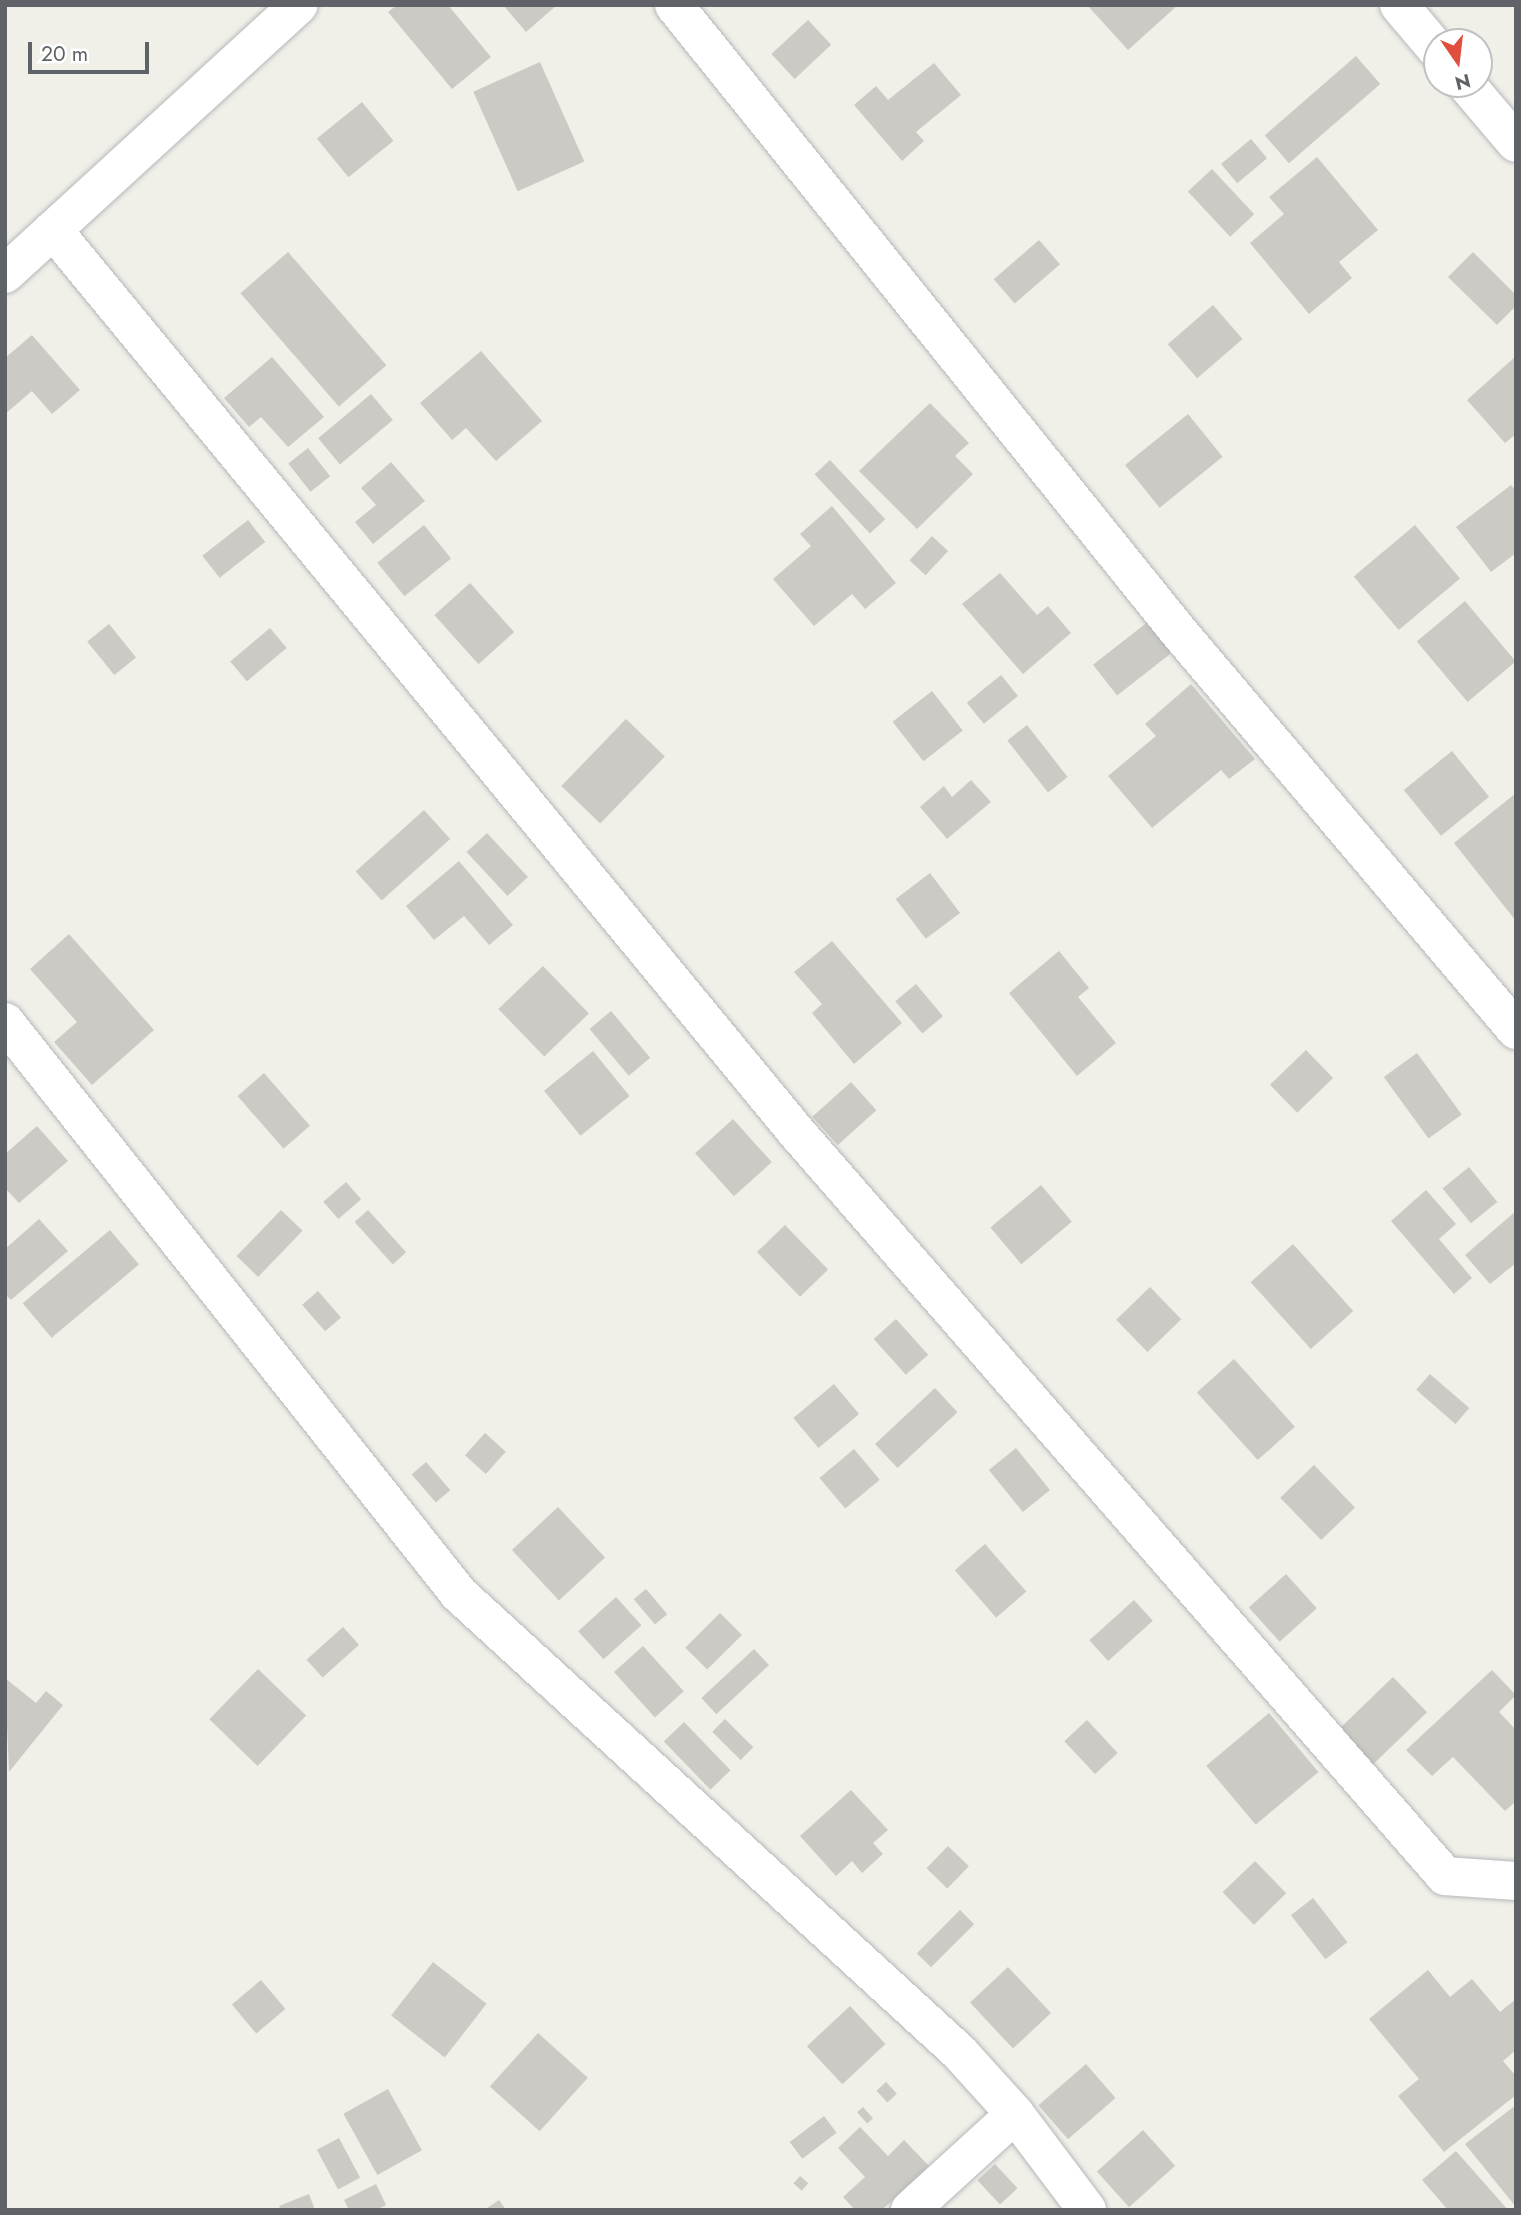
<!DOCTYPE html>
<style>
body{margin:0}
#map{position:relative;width:1521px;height:2215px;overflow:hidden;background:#f0efe8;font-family:Jost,sans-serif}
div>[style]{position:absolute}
.building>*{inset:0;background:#cccac4;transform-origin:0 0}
.roads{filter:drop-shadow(0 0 2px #b5b8bb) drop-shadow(0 0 2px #b5b8bb)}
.street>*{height:38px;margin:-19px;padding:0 19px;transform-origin:19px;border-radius:19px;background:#fff}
.secondary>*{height:38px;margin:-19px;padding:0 19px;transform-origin:19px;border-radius:19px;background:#fff}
span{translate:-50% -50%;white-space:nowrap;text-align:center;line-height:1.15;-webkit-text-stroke:5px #fff;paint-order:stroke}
.frame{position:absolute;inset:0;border:7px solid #5f6367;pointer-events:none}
.north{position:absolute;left:1423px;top:28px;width:70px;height:70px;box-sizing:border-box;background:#fff;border:2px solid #bfc1c2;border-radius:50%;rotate:166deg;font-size:19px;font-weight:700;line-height:28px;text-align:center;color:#5f6367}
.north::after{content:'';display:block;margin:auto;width:24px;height:32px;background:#e04e3e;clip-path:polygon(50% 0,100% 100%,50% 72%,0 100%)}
.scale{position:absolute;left:28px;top:42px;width:121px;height:32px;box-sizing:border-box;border:4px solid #5f6367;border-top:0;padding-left:9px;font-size:21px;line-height:24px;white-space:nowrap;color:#5f6367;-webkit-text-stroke:5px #fff;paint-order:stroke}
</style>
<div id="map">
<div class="building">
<i style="clip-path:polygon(397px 5px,448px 5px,491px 57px,452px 89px,388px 12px)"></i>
<i style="clip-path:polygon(503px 5px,557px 5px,526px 32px)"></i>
<i style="clip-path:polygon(1087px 5px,1178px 5px,1128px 50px)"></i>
<i style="left:808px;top:20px;width:34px;height:50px;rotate:47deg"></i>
<i style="left:1356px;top:56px;width:37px;height:121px;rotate:49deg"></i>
<i style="left:540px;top:62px;width:109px;height:73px;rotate:66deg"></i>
<i style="clip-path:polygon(934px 63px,961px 95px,916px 132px,924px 141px,902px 161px,854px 105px,876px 86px,888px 100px)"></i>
<i style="left:362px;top:102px;width:50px;height:58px;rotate:51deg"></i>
<i style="left:1251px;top:139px;width:25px;height:39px;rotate:50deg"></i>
<i style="clip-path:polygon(1317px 157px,1378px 230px,1339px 262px,1352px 278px,1309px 314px,1250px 243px,1284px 214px,1269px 197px)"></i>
<i style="left:1212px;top:169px;width:62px;height:33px;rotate:47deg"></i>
<i style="left:1039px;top:240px;width:32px;height:60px;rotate:49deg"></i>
<i style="left:288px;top:252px;width:150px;height:63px;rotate:49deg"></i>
<i style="clip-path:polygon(1473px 252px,1516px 295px,1516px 306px,1497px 325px,1448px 277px)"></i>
<i style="left:1213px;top:305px;width:45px;height:60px;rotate:49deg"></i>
<i style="clip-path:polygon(32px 335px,80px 390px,52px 414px,32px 391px,5px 414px,5px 358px)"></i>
<i style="clip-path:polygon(481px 351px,542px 421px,496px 461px,466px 428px,452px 440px,420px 403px)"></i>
<i style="clip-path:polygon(1516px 356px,1516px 434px,1505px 443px,1467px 400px)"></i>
<i style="clip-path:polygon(272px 357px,324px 417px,288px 447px,261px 417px,249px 427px,224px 398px)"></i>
<i style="left:371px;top:394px;width:34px;height:69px;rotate:50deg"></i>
<i style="clip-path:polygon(930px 403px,969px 443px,955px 456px,973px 474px,917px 529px,859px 471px)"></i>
<i style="left:1188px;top:414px;width:55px;height:81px;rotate:51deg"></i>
<i style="left:308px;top:448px;width:36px;height:25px;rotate:52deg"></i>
<i style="left:830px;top:460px;width:81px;height:21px;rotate:47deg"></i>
<i style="clip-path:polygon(391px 462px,425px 501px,373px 544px,355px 522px,376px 505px,361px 488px)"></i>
<i style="clip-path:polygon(1511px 485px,1516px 491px,1516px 553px,1491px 572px,1456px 527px)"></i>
<i style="clip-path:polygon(832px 506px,896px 583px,865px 609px,852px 594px,814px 626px,773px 579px,811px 546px,800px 534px)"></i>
<i style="left:248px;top:520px;width:28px;height:58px;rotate:52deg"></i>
<i style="left:424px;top:525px;width:43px;height:60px;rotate:51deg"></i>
<i style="left:1415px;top:525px;width:70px;height:80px;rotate:50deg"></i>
<i style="left:932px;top:536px;width:22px;height:33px;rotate:43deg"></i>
<i style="clip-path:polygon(1000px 573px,1037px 615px,1048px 606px,1071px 633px,1023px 674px,962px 604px)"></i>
<i style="left:470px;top:583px;width:66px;height:48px;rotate:48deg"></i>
<i style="left:1465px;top:601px;width:79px;height:63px;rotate:50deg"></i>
<i style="left:1149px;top:621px;width:39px;height:71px;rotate:52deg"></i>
<i style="left:109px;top:624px;width:43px;height:28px;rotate:51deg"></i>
<i style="left:270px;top:628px;width:26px;height:52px;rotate:50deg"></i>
<i style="left:1001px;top:675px;width:27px;height:44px;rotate:51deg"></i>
<i style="clip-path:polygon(1191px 684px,1255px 759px,1229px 779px,1221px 770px,1152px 828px,1108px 776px,1156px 736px,1145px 724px)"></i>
<i style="left:932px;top:691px;width:50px;height:50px;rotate:52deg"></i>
<i style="left:626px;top:719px;width:54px;height:93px;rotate:44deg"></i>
<i style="left:1027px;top:725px;width:66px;height:25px;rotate:52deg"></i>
<i style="left:1452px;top:751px;width:59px;height:62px;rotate:51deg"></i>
<i style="clip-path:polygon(971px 780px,991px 802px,947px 839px,920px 807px,944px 786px,952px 797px)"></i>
<i style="clip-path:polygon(1516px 793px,1516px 921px,1454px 843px)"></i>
<i style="left:424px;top:810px;width:39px;height:92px;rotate:48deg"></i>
<i style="left:487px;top:833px;width:60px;height:28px;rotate:47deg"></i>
<i style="clip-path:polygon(459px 861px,513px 925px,489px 945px,464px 916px,434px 940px,406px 906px)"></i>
<i style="left:930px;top:873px;width:50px;height:43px;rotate:53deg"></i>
<i style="clip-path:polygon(69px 934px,154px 1030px,92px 1085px,54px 1042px,77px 1022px,30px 969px)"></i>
<i style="clip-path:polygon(832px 941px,902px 1023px,854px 1064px,812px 1013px,822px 1004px,794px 972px)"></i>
<i style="clip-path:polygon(1059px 951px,1089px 988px,1078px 997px,1116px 1043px,1077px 1076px,1009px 993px)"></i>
<i style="left:543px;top:966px;width:66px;height:62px;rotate:46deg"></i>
<i style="left:916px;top:984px;width:42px;height:27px;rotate:50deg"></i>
<i style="left:611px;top:1011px;width:61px;height:28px;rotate:50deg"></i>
<i style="left:1306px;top:1050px;width:39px;height:50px;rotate:46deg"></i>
<i style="left:593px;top:1051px;width:58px;height:63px;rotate:51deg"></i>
<i style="left:1417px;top:1053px;width:76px;height:41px;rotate:54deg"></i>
<i style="left:264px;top:1073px;width:70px;height:35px;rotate:49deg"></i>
<i style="left:851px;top:1082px;width:38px;height:52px;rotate:48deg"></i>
<i style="left:733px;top:1119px;width:58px;height:51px;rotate:48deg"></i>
<i style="clip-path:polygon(37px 1126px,68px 1161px,19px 1203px,5px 1188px,5px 1154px)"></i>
<i style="left:1469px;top:1167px;width:45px;height:34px;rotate:51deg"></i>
<i style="left:346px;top:1182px;width:23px;height:30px;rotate:49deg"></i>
<i style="left:1041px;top:1185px;width:48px;height:66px;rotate:50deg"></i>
<i style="clip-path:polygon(1426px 1190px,1456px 1224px,1439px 1239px,1472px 1278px,1454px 1294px,1391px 1221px)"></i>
<i style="left:281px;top:1210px;width:30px;height:64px;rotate:44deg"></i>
<i style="left:368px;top:1210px;width:57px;height:18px;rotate:48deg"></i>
<i style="clip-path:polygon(1516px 1211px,1516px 1263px,1490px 1284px,1465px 1255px)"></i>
<i style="clip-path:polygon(39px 1219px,68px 1251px,11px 1300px,5px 1294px,5px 1249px)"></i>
<i style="left:785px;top:1225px;width:62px;height:39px;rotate:46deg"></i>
<i style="left:110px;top:1230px;width:45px;height:114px;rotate:50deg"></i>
<i style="left:1293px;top:1244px;width:90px;height:57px;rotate:48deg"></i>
<i style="left:1150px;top:1287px;width:45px;height:47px;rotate:46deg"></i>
<i style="left:318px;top:1291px;width:35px;height:21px;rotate:49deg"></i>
<i style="left:896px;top:1319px;width:48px;height:30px;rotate:48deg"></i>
<i style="left:1234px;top:1359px;width:91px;height:50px;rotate:48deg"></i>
<i style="left:1430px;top:1374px;width:52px;height:21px;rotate:41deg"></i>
<i style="left:834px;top:1384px;width:39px;height:53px;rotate:50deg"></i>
<i style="left:935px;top:1388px;width:33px;height:82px;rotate:47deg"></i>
<i style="left:485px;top:1433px;width:28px;height:30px;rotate:42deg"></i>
<i style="left:1016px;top:1448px;width:54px;height:35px;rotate:51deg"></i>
<i style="left:854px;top:1449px;width:40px;height:45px;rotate:50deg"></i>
<i style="left:426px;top:1462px;width:37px;height:19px;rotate:49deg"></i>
<i style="left:1314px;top:1465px;width:59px;height:47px;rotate:46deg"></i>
<i style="left:558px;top:1507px;width:69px;height:63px;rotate:47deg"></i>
<i style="left:985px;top:1544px;width:63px;height:40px;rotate:49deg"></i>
<i style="left:1286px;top:1574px;width:46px;height:50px;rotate:48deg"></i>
<i style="left:646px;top:1589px;width:33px;height:16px;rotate:50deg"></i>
<i style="left:616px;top:1597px;width:38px;height:51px;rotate:48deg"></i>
<i style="left:1134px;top:1600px;width:28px;height:60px;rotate:48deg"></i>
<i style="left:720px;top:1613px;width:31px;height:49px;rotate:45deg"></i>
<i style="left:343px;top:1627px;width:24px;height:49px;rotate:48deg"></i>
<i style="left:643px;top:1646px;width:61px;height:39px;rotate:48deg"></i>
<i style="left:754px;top:1649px;width:22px;height:72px;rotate:47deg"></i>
<i style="left:258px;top:1669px;width:67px;height:70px;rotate:44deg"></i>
<i style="clip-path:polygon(1492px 1670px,1516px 1695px,1499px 1712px,1516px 1730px,1516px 1801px,1505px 1811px,1453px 1757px,1432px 1776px,1406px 1750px)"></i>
<i style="left:1393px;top:1677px;width:49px;height:76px;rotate:46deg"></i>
<i style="clip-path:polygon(5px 1678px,36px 1703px,46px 1691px,63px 1705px,9px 1772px)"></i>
<i style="left:1269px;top:1713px;width:77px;height:82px;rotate:50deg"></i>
<i style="left:725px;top:1719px;width:40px;height:18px;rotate:45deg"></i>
<i style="left:1087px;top:1720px;width:45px;height:31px;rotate:47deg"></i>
<i style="left:684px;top:1722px;width:67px;height:28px;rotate:46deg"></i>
<i style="clip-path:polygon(851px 1790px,888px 1830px,873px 1843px,883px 1854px,862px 1873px,852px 1861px,836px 1876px,800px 1836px)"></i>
<i style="left:948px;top:1846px;width:29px;height:31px;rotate:44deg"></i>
<i style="left:1255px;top:1861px;width:45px;height:45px;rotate:46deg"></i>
<i style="left:1313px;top:1898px;width:56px;height:28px;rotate:52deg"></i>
<i style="left:960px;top:1910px;width:20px;height:61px;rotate:45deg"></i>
<i style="left:433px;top:1962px;width:68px;height:68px;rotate:38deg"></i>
<i style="left:1008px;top:1967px;width:63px;height:52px;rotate:47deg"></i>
<i style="clip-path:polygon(1428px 1970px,1450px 1997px,1472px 1979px,1500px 2012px,1516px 1999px,1516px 2050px,1503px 2061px,1516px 2076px,1516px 2095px,1444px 2152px,1398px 2096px,1419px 2079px,1369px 2019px)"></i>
<i style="left:261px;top:1980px;width:38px;height:38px;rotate:50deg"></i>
<i style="left:850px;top:2006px;width:52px;height:59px;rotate:47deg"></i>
<i style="left:538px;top:2033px;width:67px;height:72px;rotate:42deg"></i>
<i style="left:1086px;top:2064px;width:45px;height:63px;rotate:49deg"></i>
<i style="left:886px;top:2082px;width:16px;height:13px;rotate:47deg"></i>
<i style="left:388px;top:2089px;width:70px;height:51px;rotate:61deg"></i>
<i style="clip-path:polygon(1516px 2105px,1516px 2207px,1465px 2144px)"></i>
<i style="left:863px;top:2107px;width:15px;height:8px;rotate:48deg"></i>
<i style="left:824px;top:2116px;width:21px;height:43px;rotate:53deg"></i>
<i style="clip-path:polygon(860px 2127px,888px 2156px,904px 2140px,929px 2166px,882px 2210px,855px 2210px,843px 2197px,865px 2177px,838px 2148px)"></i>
<i style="left:1143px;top:2130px;width:48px;height:62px;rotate:48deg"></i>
<i style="left:339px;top:2138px;width:45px;height:25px;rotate:62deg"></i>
<i style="clip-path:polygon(1456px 2151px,1508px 2210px,1448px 2210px,1422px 2180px)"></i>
<i style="left:995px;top:2164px;width:33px;height:24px;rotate:47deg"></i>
<i style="left:800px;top:2176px;width:11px;height:10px;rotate:41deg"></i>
<i style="clip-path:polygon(376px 2184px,386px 2205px,376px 2210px,349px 2210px,344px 2200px)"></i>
<i style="clip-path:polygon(309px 2194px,315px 2210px,281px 2210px,279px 2206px)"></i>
<i style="clip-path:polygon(499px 2200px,506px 2210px,484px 2210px)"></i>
</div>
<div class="roads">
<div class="street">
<i style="left:674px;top:5px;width:804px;rotate:51.16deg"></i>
<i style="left:1178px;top:631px;width:523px;rotate:49.73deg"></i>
<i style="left:53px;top:230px;width:1171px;rotate:50.51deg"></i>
<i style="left:798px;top:1134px;width:984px;rotate:48.91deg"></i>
<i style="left:1445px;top:1876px;width:71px;rotate:4deg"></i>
<i style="left:5px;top:274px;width:398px;rotate:-42.5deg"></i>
<i style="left:5px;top:1022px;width:730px;rotate:51.56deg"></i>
<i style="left:459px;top:1594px;width:678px;rotate:42.49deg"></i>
<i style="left:959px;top:2052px;width:84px;rotate:47.9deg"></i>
<i style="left:1015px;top:2114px;width:120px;rotate:53.1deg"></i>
<i style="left:910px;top:2210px;width:142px;rotate:-42.4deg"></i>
</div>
<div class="secondary">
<i style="left:1399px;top:5px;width:59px;rotate:49.8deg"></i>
<i style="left:1466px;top:84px;width:77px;rotate:49.7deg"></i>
</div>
</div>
<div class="frame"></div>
<div class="north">N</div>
<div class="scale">20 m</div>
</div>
